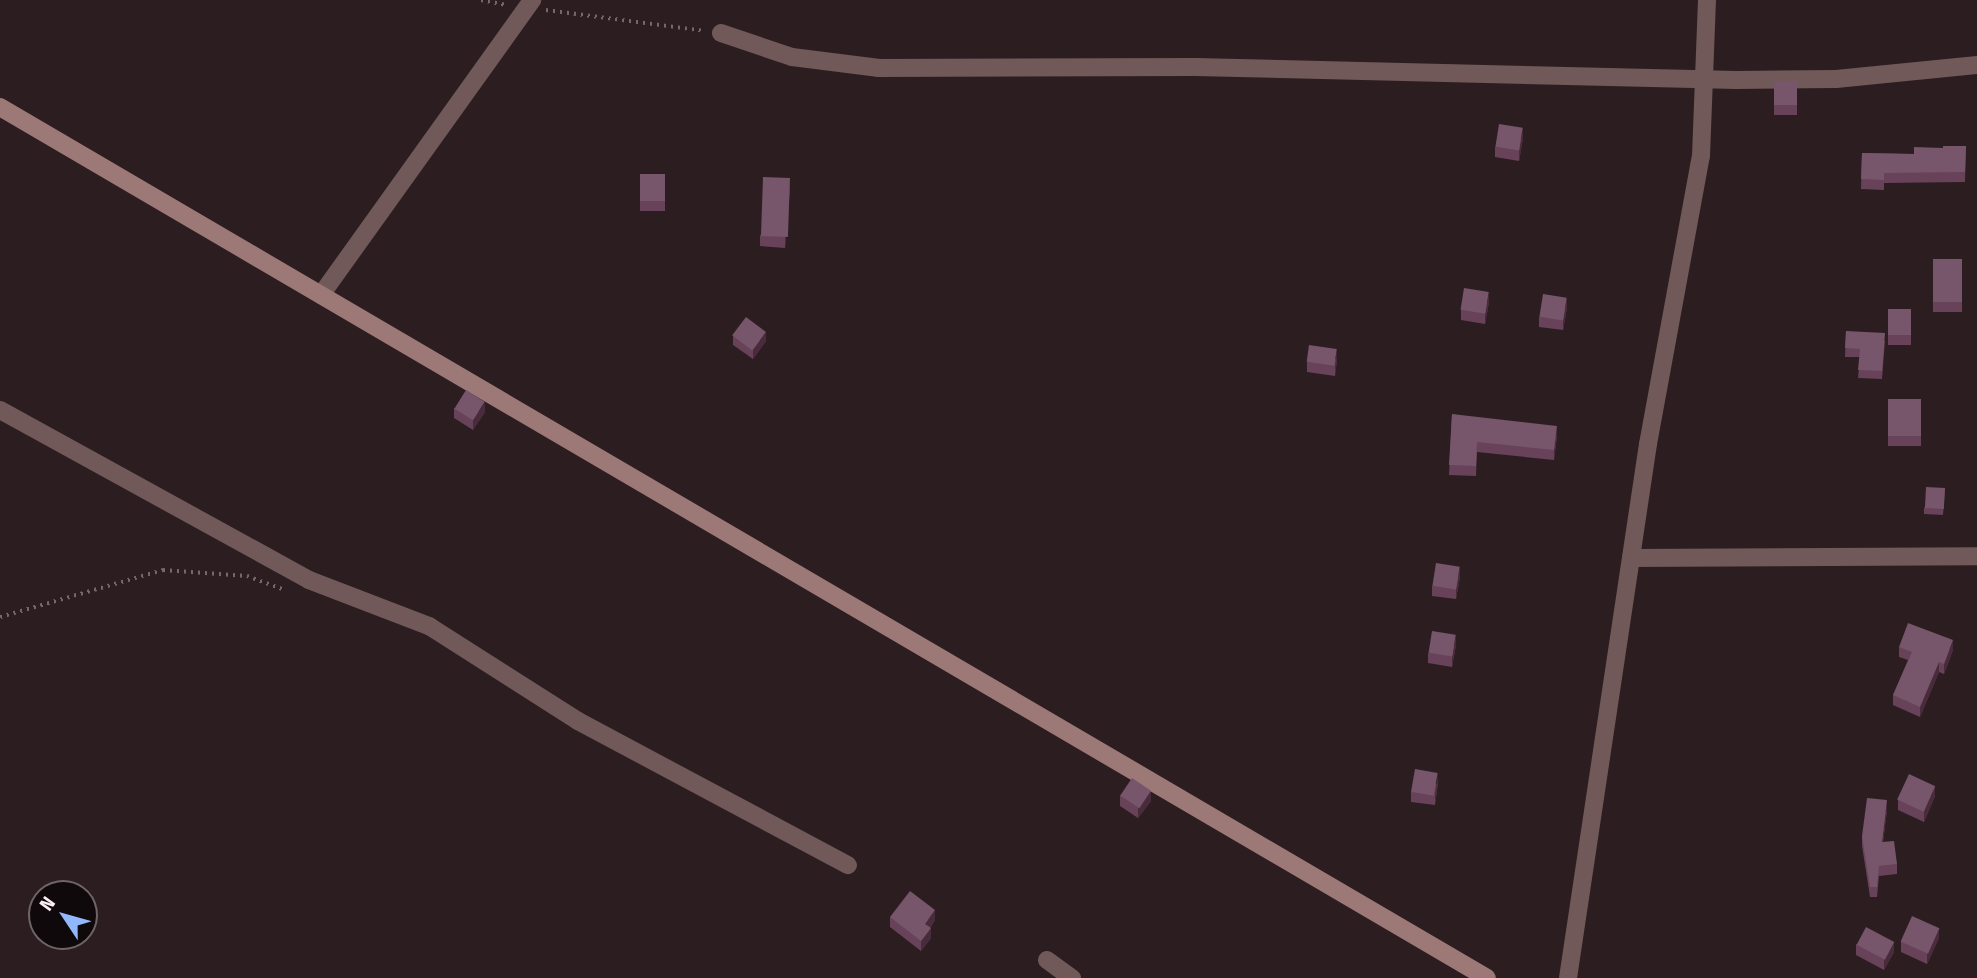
<!DOCTYPE html>
<style>
body{margin:0}
#map{position:relative;width:1977px;height:978px;overflow:hidden;background:#2c1d21;font-family:"Fira Sans Condensed",sans-serif}
div>[style]{position:absolute}
.path>*{height:3.5px;margin-top:-1.75px;transform-origin:0;background:repeating-linear-gradient(90deg,#75686b 0 2px,transparent 0 7px)}
.minor>*{height:18px;margin:-9px;padding:0 9px;transform-origin:9px;border-radius:9px;background:#705958}
.tertiary>*{height:18px;margin:-9px;padding:0 9px;transform-origin:9px;border-radius:9px;background:#705958}
.secondary>*{height:18px;margin:-9px;padding:0 9px;transform-origin:9px;border-radius:9px;background:#9c7876}
.wall>*{inset:0;background:#674259;transform-origin:0 0}
.shaded-wall>*{inset:0;background:#492b3c}
.building>*{inset:0;background:#77556a;transform-origin:0 0}
span{translate:-50% -50%;white-space:nowrap;text-align:center;line-height:1.15;-webkit-text-stroke:5px #10090b;paint-order:stroke}
.north{position:absolute;left:28px;top:880px;width:70px;height:70px;box-sizing:border-box;background:#10090b;border:2px solid #6e6567;border-radius:50%;rotate:306deg;font-size:19px;font-weight:700;line-height:28px;text-align:center;color:#fbf0f2}
.north::after{content:'';display:block;margin:auto;width:24px;height:32px;background:#91b8fd;clip-path:polygon(50% 0,100% 100%,50% 72%,0 100%)}
</style>
<div id="map">
<div class="path">
<i style="left:481px;top:0;width:26px;rotate:11deg"></i>
<i style="left:546px;top:10px;width:160px;rotate:7.5deg"></i>
<i style="left:0;top:617px;width:170px;rotate:-16.1deg"></i>
<i style="left:163px;top:570px;width:84px;rotate:4.1deg"></i>
<i style="left:247px;top:576px;width:40px;rotate:20.2deg"></i>
</div>
<div class="minor">
<i style="left:721px;top:33px;width:75px;rotate:18.7deg"></i>
<i style="left:792px;top:57px;width:88px;rotate:7.2deg"></i>
<i style="left:879px;top:68px;width:316px;rotate:-0.2deg"></i>
<i style="left:1195px;top:67px;width:541px;rotate:1.38deg"></i>
<i style="left:1736px;top:80px;width:100px;rotate:-0.6deg"></i>
<i style="left:1836px;top:79px;width:142px;rotate:-5.7deg"></i>
<i style="left:0;top:410px;width:353px;rotate:28.8deg"></i>
<i style="left:309px;top:580px;width:129px;rotate:21deg"></i>
<i style="left:429px;top:626px;width:177px;rotate:32.5deg"></i>
<i style="left:578px;top:721px;width:306px;rotate:28.1deg"></i>
<i style="left:1631px;top:558px;width:346px;rotate:-0.3deg"></i>
<i style="left:1047px;top:960px;width:31px;rotate:36deg"></i>
<i style="left:1568px;top:978px;width:540px;rotate:-81.48deg"></i>
<i style="left:1648px;top:444px;width:293px;rotate:-79.6deg"></i>
<i style="left:1701px;top:156px;width:156px;rotate:-87.8deg"></i>
</div>
<div class="tertiary">
<i style="left:321px;top:295px;width:363px;rotate:-54.4deg"></i>
</div>
<div class="secondary">
<i style="left:0;top:107px;width:1723px;rotate:30.36deg"></i>
</div>
<div class="wall">
<i style="left:1774px;top:81px;width:23px;height:34px"></i>
<i style="clip-path:polygon(1523px 138px,1519px 161px,1495px 157px,1495px 147px)"></i>
<i style="clip-path:polygon(1966px 146px,1965px 182px,1884px 183px,1884px 190px,1861px 189px,1862px 153px,1914px 154px,1943px 148px)"></i>
<i style="left:665px;top:174px;width:37px;height:25px;rotate:90deg"></i>
<i style="clip-path:polygon(790px 188px,785px 248px,760px 246px,760px 236px)"></i>
<i style="left:1933px;top:259px;width:29px;height:53px"></i>
<i style="clip-path:polygon(1489px 302px,1485px 324px,1461px 320px,1461px 310px)"></i>
<i style="clip-path:polygon(1567px 308px,1563px 330px,1539px 327px,1539px 317px)"></i>
<i style="left:1888px;top:309px;width:23px;height:36px"></i>
<i style="clip-path:polygon(1846px 331px,1885px 341px,1882px 379px,1858px 378px,1860px 357px,1845px 357px)"></i>
<i style="clip-path:polygon(733px 336px,766px 341px,753px 359px,733px 345px)"></i>
<i style="clip-path:polygon(1337px 359px,1335px 376px,1307px 372px,1307px 362px)"></i>
<i style="left:1888px;top:399px;width:33px;height:47px"></i>
<i style="clip-path:polygon(454px 408px,485px 412px,473px 430px,454px 418px)"></i>
<i style="clip-path:polygon(1452px 414px,1557px 436px,1554px 460px,1477px 452px,1476px 476px,1449px 475px)"></i>
<i style="clip-path:polygon(1945px 488px,1943px 515px,1924px 514px,1924px 508px)"></i>
<i style="clip-path:polygon(1460px 577px,1456px 599px,1432px 596px,1432px 586px)"></i>
<i style="clip-path:polygon(1456px 645px,1452px 667px,1428px 663px,1428px 653px)"></i>
<i style="clip-path:polygon(1899px 647px,1953px 650px,1944px 674px,1939px 672px,1920px 717px,1893px 705px,1893px 695px,1908px 660px,1899px 657px)"></i>
<i style="clip-path:polygon(1438px 783px,1435px 805px,1411px 802px,1411px 792px)"></i>
<i style="clip-path:polygon(1120px 795px,1151px 801px,1138px 818px,1120px 806px)"></i>
<i style="clip-path:polygon(1935px 796px,1924px 822px,1898px 810px,1898px 800px)"></i>
<i style="clip-path:polygon(1887px 810px,1883px 842px,1897px 864px,1897px 874px,1879px 876px,1877px 897px,1870px 897px,1862px 846px,1862px 836px)"></i>
<i style="clip-path:polygon(890px 917px,935px 920px,930px 928px,931px 938px,921px 951px,890px 927px)"></i>
<i style="clip-path:polygon(1939px 938px,1927px 964px,1901px 952px,1901px 942px)"></i>
<i style="clip-path:polygon(1856px 944px,1894px 952px,1884px 970px,1856px 955px)"></i>
</div>
<div class="shaded-wall">
<i style="clip-path:polygon(1523px 128px,1523px 138px,1519px 161px,1519px 151px)"></i>
<i style="clip-path:polygon(790px 178px,790px 188px,785px 248px,785px 238px)"></i>
<i style="clip-path:polygon(1489px 292px,1489px 302px,1485px 324px,1485px 314px)"></i>
<i style="clip-path:polygon(1567px 298px,1567px 308px,1563px 330px,1563px 320px)"></i>
<i style="clip-path:polygon(766px 332px,766px 341px,753px 359px,753px 350px)"></i>
<i style="clip-path:polygon(1337px 349px,1337px 359px,1335px 376px,1335px 366px)"></i>
<i style="clip-path:polygon(485px 402px,485px 412px,473px 430px,473px 420px)"></i>
<i style="clip-path:polygon(1557px 426px,1557px 436px,1554px 460px,1554px 450px)"></i>
<i style="clip-path:polygon(1460px 567px,1460px 577px,1456px 599px,1456px 589px)"></i>
<i style="clip-path:polygon(1456px 635px,1456px 645px,1452px 667px,1452px 657px)"></i>
<i style="clip-path:polygon(1953px 640px,1953px 650px,1944px 674px,1944px 664px)"></i>
<i style="clip-path:polygon(1939px 662px,1939px 672px,1920px 717px,1920px 707px)"></i>
<i style="clip-path:polygon(1438px 773px,1438px 783px,1435px 805px,1435px 795px)"></i>
<i style="clip-path:polygon(1935px 786px,1935px 796px,1924px 822px,1924px 812px)"></i>
<i style="clip-path:polygon(1151px 791px,1151px 801px,1138px 818px,1138px 808px)"></i>
<i style="clip-path:polygon(1887px 800px,1887px 810px,1882px 852px,1882px 842px)"></i>
<i style="clip-path:polygon(935px 910px,935px 920px,925px 934px,925px 924px)"></i>
<i style="clip-path:polygon(931px 928px,931px 938px,921px 951px,921px 941px)"></i>
<i style="clip-path:polygon(1939px 928px,1939px 938px,1927px 964px,1927px 954px)"></i>
<i style="clip-path:polygon(1894px 942px,1894px 952px,1884px 970px,1884px 960px)"></i>
</div>
<div class="building">
<i style="left:1774px;top:81px;width:23px;height:24px"></i>
<i style="left:1499px;top:124px;width:24px;height:23px;rotate:9deg"></i>
<i style="clip-path:polygon(1943px 146px,1966px 146px,1965px 172px,1884px 173px,1884px 180px,1861px 179px,1862px 153px,1914px 154px,1914px 147px,1943px 148px)"></i>
<i style="left:665px;top:174px;width:27px;height:25px;rotate:90deg"></i>
<i style="left:763px;top:177px;width:27px;height:59px;rotate:2deg"></i>
<i style="left:1933px;top:259px;width:29px;height:43px"></i>
<i style="left:1464px;top:288px;width:25px;height:22px;rotate:9deg"></i>
<i style="left:1543px;top:294px;width:24px;height:23px;rotate:9deg"></i>
<i style="left:1888px;top:309px;width:23px;height:26px"></i>
<i style="left:746px;top:317px;width:25px;height:23px;rotate:37deg"></i>
<i style="clip-path:polygon(1846px 331px,1885px 333px,1882px 371px,1858px 370px,1860px 349px,1845px 348px)"></i>
<i style="left:1309px;top:345px;width:28px;height:17px;rotate:8deg"></i>
<i style="left:466px;top:390px;width:22px;height:22px;rotate:32deg"></i>
<i style="left:1888px;top:399px;width:33px;height:37px"></i>
<i style="clip-path:polygon(1452px 414px,1557px 426px,1554px 450px,1477px 442px,1476px 466px,1449px 465px)"></i>
<i style="left:1926px;top:487px;width:19px;height:21px;rotate:3deg"></i>
<i style="left:1436px;top:563px;width:24px;height:23px;rotate:9deg"></i>
<i style="clip-path:polygon(1908px 623px,1953px 640px,1944px 664px,1939px 662px,1920px 707px,1893px 695px,1912px 652px,1899px 647px)"></i>
<i style="left:1432px;top:631px;width:24px;height:22px;rotate:9deg"></i>
<i style="left:1415px;top:769px;width:23px;height:23px;rotate:10deg"></i>
<i style="left:1909px;top:774px;width:29px;height:28px;rotate:25deg"></i>
<i style="left:1132px;top:778px;width:23px;height:21px;rotate:34deg"></i>
<i style="clip-path:polygon(1867px 798px,1887px 800px,1882px 842px,1894px 841px,1897px 864px,1879px 866px,1877px 887px,1870px 887px,1862px 836px)"></i>
<i style="clip-path:polygon(910px 891px,935px 910px,925px 924px,931px 928px,921px 941px,890px 917px)"></i>
<i style="left:1912px;top:916px;width:30px;height:28px;rotate:24deg"></i>
<i style="left:1866px;top:927px;width:32px;height:20px;rotate:28deg"></i>
</div>
<div class="north">N</div>
</div>
